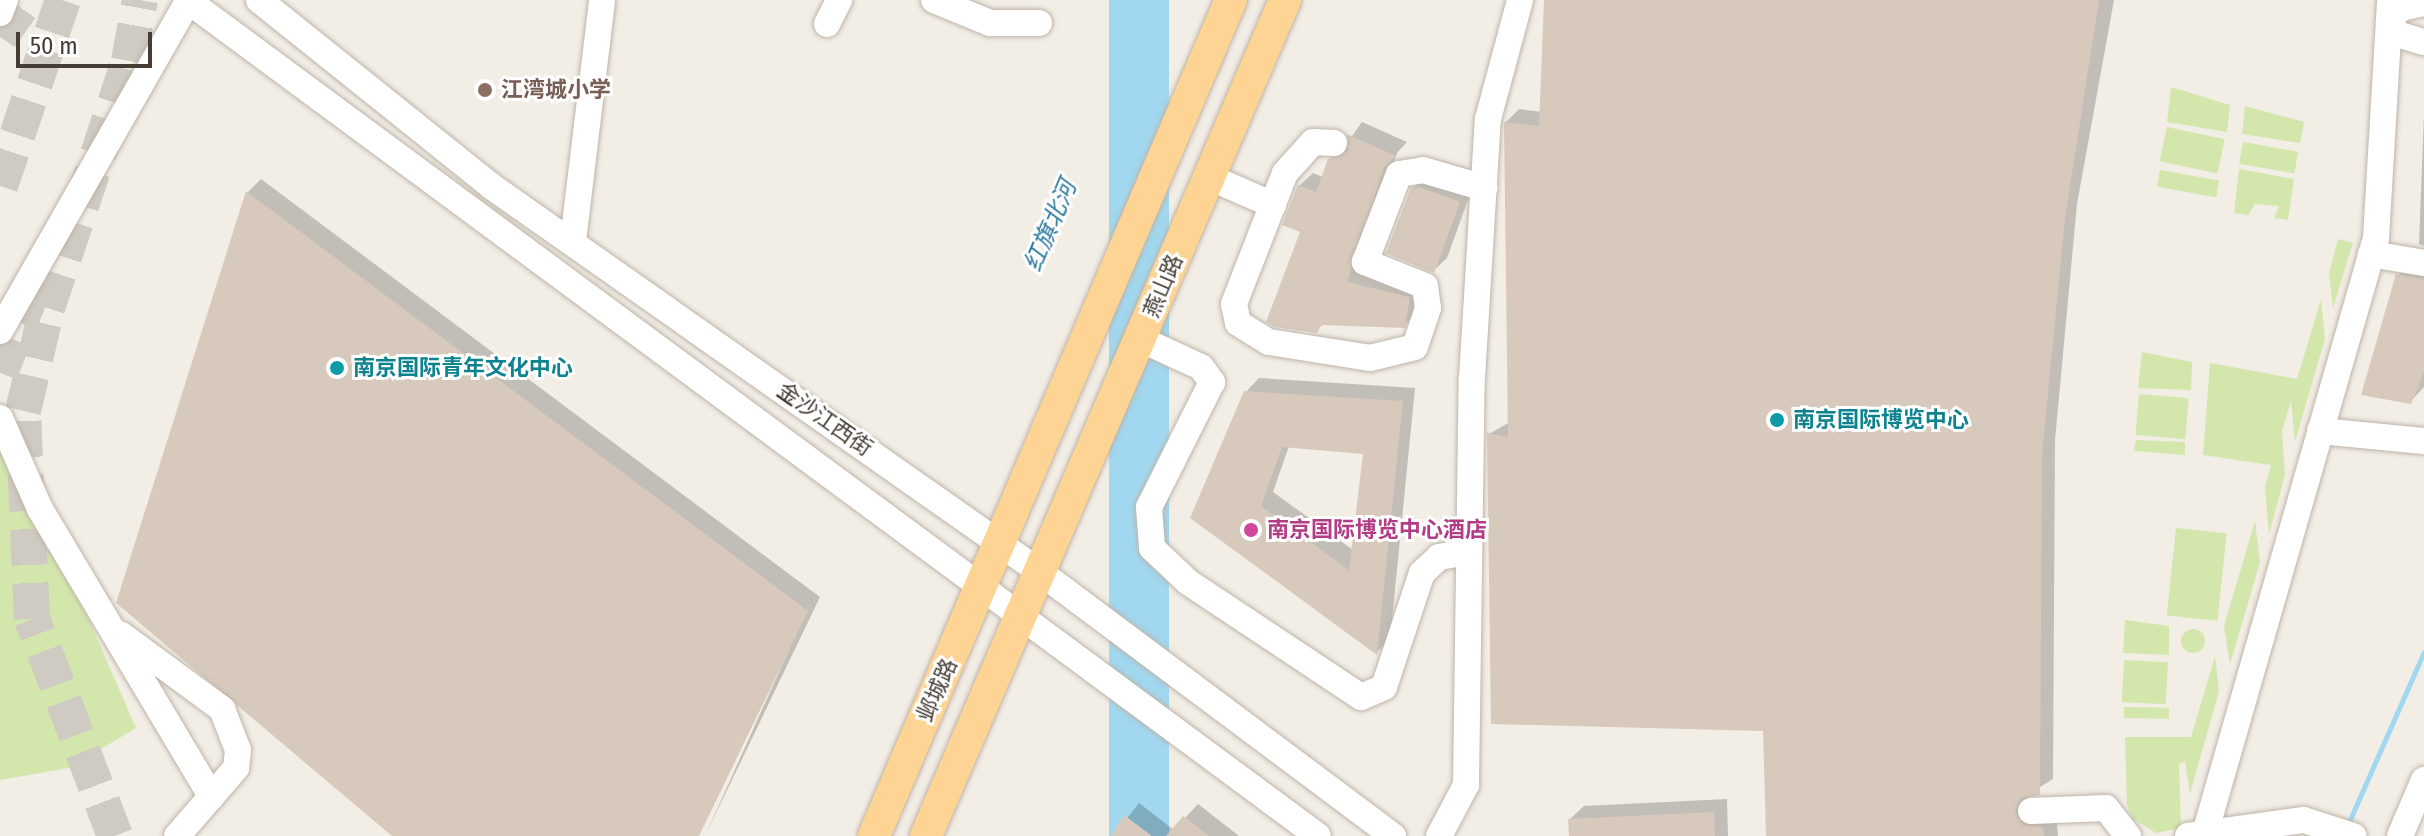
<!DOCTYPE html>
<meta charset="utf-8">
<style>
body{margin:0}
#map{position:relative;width:2424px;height:836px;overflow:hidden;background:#f2ede5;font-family:"Fira Sans Condensed","Noto Sans SC",sans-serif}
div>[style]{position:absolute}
.green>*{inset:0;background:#d3e7ad;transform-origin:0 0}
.round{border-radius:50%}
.water>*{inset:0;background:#a1d7ef;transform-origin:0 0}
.shadow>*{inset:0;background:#0003}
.stream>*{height:5px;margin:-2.5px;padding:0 2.5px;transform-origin:2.5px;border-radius:2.5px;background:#a1d7ef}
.building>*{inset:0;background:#d7cabd}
.highway-tunnel>*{height:36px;margin-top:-18px;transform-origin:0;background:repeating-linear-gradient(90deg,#cfcac2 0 36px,transparent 0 54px)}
.roads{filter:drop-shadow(0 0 2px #beb4a8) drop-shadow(0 0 2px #beb4a8)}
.minor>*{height:26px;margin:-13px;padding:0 13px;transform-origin:13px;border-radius:13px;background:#fff}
.major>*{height:32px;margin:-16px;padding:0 16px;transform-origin:16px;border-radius:16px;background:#fdd493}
.dots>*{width:22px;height:22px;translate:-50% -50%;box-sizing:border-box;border:4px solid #fff;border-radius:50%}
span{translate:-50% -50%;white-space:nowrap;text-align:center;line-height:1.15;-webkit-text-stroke:6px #fff;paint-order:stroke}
.education-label{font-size:22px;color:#785e54;font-weight:700}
.left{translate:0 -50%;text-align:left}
.street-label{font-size:22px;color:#453d35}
.culture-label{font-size:22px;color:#0d838f;font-weight:700}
.hotel-label{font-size:22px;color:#b23c85;font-weight:700}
.water-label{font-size:24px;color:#2c7a9f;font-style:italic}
.scale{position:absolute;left:16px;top:32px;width:136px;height:36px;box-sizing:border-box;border:4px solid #453d35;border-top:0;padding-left:10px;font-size:24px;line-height:28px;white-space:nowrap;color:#453d35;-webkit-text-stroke:6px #fff;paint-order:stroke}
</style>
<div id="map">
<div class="green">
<i style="clip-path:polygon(2171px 87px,2230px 105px,2227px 132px,2167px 122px)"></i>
<i style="clip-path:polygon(2245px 106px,2304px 122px,2300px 143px,2242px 134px)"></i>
<i style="left:2167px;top:127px;width:59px;height:35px;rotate:12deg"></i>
<i style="left:2243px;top:142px;width:56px;height:22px;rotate:10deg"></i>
<i style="clip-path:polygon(2239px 169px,2294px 179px,2288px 220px,2274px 218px,2279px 206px,2255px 204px,2248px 215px,2234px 213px)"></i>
<i style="left:2160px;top:170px;width:60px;height:17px;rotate:10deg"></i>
<i style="clip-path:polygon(2338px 239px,2353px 243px,2333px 308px,2329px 273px)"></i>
<i style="clip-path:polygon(2321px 299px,2325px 339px,2295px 442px,2291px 401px,2282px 431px,2285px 475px,2269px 535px,2265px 487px,2271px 465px,2203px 455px,2210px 363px,2297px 379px)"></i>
<i style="clip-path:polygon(2142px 352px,2192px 362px,2191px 390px,2138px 388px)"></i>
<i style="left:2139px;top:394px;width:50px;height:41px;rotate:5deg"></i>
<i style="clip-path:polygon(0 436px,36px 499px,136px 728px,69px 768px,0 780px)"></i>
<i style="clip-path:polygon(2136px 440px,2185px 442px,2185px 455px,2134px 451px)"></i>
<i style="clip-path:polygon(2255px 521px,2260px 562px,2230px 665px,2224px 626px)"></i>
<i style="left:2176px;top:528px;width:51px;height:88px;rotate:6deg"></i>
<i style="clip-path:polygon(2125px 620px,2169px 626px,2169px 655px,2123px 653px)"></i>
<i class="round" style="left:2181px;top:629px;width:24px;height:24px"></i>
<i style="clip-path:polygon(2215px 656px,2219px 691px,2190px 794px,2185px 761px,2179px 764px,2181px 828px,2156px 833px,2132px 818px,2127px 805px,2125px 737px,2191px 737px)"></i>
<i style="left:2124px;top:660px;width:44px;height:42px;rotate:3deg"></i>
<i style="left:2124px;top:707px;width:45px;height:11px;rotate:1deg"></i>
</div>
<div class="water">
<i style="left:1109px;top:0;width:60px;height:911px"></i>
</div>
<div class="shadow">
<i style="clip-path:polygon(1545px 0,2114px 0,2077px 204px,2055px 440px,2053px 779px,2027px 795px,2036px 812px,2056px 814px,2058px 836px,1768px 836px,1765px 729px,1489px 434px,1510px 422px,1506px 122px,1519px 109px,1542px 112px)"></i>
<i style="clip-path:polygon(2424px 114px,2424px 246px,2419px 244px)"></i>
<i style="clip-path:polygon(1362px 122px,1407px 142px,1397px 153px,1359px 269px,1423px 284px,1417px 312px,1404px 326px,1324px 323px,1316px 331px,1299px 186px,1313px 173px,1323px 177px)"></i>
<i style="clip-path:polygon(1426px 176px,1472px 189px,1447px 258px,1433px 271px,1412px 189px)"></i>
<i style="clip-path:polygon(261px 179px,820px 597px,705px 836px,811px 601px,697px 836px,396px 836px,118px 602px,248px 192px)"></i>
<i style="clip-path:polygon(2411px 262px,2424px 264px,2424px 387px,2410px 402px,2398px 276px)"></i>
<i style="clip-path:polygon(evenodd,1259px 378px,1415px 388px,1390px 640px,1377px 652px,1193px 518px,1246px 392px,1259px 378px,1289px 446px,1365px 453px,1353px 550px,1273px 492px,1289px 446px)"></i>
<i style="clip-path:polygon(1727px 799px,1728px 836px,1571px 836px,1570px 819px,1584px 806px)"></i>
<i style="clip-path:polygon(1139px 803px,1174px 830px,1198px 804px,1239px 836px,1113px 836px)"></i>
</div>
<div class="stream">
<i style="left:2348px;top:824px;width:188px;rotate:-66.2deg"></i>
</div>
<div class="building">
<i style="clip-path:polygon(1544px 0,2099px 0,2065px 219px,2042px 455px,2040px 795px,2022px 798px,2015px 811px,2023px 825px,2043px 827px,2044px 836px,1766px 836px,1763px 731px,1491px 724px,1487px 433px,1508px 437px,1504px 122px,1539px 126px)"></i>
<i style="clip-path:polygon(1347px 134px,1396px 156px,1384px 168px,1347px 282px,1410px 297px,1405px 328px,1321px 325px,1317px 333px,1275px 327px,1266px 322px,1300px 232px,1282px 225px,1298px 185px,1316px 192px,1328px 159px,1348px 151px)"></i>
<i style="clip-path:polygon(1419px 187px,1460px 202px,1434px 273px,1386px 253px,1411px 188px)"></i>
<i style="clip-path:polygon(246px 191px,808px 611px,699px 836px,392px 836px,116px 603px)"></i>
<i style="clip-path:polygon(2396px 274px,2424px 279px,2424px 372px,2411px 404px,2361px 395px)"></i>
<i style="clip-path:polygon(evenodd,1244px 391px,1403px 401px,1377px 655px,1190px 518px,1244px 391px,1282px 447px,1363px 454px,1349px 570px,1261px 506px,1282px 447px)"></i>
<i style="clip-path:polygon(1714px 812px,1715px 836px,1569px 836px,1568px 819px)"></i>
<i style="clip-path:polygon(1124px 815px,1152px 836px,1111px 836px)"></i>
<i style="clip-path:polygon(1183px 816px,1209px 836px,1166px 836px)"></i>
</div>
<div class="highway-tunnel">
<i style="left:0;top:37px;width:45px;rotate:-54.9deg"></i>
<i style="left:0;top:186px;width:196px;rotate:-71.3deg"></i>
<i style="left:0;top:373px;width:90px;rotate:-68.6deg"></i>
<i style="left:115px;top:836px;width:232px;rotate:-110.9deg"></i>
<i style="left:32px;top:619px;width:208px;rotate:-92.5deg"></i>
<i style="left:23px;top:411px;width:106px;rotate:-76.9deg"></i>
<i style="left:47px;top:308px;width:260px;rotate:-71.6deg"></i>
<i style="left:129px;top:61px;width:62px;rotate:-79.8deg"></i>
</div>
<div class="roads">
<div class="minor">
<i style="left:187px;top:0;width:1406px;rotate:36.47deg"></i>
<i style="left:259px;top:0;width:297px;rotate:38.7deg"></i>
<i style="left:491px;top:186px;width:671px;rotate:35.11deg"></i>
<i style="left:1040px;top:572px;width:441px;rotate:36.8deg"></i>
<i style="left:934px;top:0;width:61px;rotate:22.3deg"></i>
<i style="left:990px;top:23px;width:49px"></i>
<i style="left:2424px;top:3px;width:24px;rotate:168deg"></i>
<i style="left:2401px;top:8px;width:18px;rotate:133deg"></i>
<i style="left:2389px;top:21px;width:15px;rotate:58deg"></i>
<i style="left:2397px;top:34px;width:28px;rotate:17deg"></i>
<i style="left:0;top:13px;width:14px;rotate:-69deg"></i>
<i style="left:827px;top:24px;width:27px;rotate:-63deg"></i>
<i style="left:1334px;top:143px;width:21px;rotate:-177deg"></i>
<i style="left:1313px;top:142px;width:42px;rotate:132.1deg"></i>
<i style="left:1285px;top:173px;width:141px;rotate:111.3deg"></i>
<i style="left:1234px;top:304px;width:19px;rotate:78deg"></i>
<i style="left:1238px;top:323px;width:36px;rotate:32deg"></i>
<i style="left:1269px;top:342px;width:102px;rotate:9deg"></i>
<i style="left:1370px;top:358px;width:46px;rotate:-13.7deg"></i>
<i style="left:1415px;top:347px;width:41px;rotate:-71.6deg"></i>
<i style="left:1428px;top:308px;width:22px;rotate:-98deg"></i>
<i style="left:1425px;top:286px;width:65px;rotate:-158.2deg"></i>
<i style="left:1365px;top:262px;width:94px;rotate:-68.9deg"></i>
<i style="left:1399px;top:174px;width:24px;rotate:-9deg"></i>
<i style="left:1423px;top:170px;width:64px;rotate:16.4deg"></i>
<i style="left:1209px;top:177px;width:70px;rotate:23.6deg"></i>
<i style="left:573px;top:241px;width:243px;rotate:-83.1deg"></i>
<i style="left:2371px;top:254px;width:54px;rotate:9.6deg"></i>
<i style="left:0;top:331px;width:381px;rotate:-60.3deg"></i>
<i style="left:1140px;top:339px;width:67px;rotate:24.7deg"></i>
<i style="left:1201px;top:367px;width:19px;rotate:54deg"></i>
<i style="left:1212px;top:382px;width:140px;rotate:116.7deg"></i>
<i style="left:1149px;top:507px;width:41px;rotate:85.8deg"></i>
<i style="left:1152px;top:548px;width:50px;rotate:43.4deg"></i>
<i style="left:1188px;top:582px;width:208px;rotate:33.6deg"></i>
<i style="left:1361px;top:697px;width:25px;rotate:-23deg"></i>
<i style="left:1384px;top:687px;width:120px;rotate:-71.6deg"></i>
<i style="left:1422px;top:573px;width:23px;rotate:-43deg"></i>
<i style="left:1439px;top:557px;width:28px;rotate:-10deg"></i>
<i style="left:0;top:418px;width:99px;rotate:66.3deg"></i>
<i style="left:40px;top:509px;width:335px;rotate:59.2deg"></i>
<i style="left:2320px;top:431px;width:104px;rotate:5.5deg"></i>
<i style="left:120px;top:634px;width:127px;rotate:36.3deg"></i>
<i style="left:222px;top:709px;width:44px;rotate:68.7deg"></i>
<i style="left:238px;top:750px;width:18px;rotate:96deg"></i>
<i style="left:236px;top:768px;width:90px;rotate:130.9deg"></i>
<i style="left:2106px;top:808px;width:36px;rotate:52deg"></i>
<i style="left:2031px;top:811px;width:75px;rotate:-2.3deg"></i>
<i style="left:2206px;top:830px;width:616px;rotate:-73.98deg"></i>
<i style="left:2376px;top:238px;width:238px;rotate:-86.6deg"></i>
<i style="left:1439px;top:836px;width:58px;rotate:-62.1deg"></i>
<i style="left:1466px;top:785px;width:407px;rotate:-89.2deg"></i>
<i style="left:1472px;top:378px;width:259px;rotate:-86.5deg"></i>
<i style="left:1488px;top:119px;width:123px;rotate:-74.9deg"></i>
<i style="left:2188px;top:836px;width:117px;rotate:-7.9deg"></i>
<i style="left:2304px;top:820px;width:52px;rotate:18.1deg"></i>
<i style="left:2400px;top:836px;width:61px;rotate:-66.8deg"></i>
</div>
<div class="major">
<i style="left:874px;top:836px;width:909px;rotate:-66.88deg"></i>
<i style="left:926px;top:836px;width:910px;rotate:-66.76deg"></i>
</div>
</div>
<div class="dots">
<i style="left:485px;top:90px;background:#8d6e63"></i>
<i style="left:337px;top:368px;background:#0f9aa8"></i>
<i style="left:1777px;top:420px;background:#0f9aa8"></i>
<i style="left:1251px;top:530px;background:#d1479c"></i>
</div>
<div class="education-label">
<span class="left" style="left:501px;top:90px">江湾城小学</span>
</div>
<div class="street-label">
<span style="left:1163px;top:286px;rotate:-67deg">燕山路</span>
<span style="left:825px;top:419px;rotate:35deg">金沙江西街</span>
<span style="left:937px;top:690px;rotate:-66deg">邺城路</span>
</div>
<div class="culture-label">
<span class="left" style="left:353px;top:368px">南京国际青年文化中心</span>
<span class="left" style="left:1793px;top:420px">南京国际博览中心</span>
</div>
<div class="hotel-label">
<span class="left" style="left:1267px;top:530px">南京国际博览中心酒店</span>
</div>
<div class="water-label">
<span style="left:1051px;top:226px;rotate:-67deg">红旗北河</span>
</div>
<div class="scale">50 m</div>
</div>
